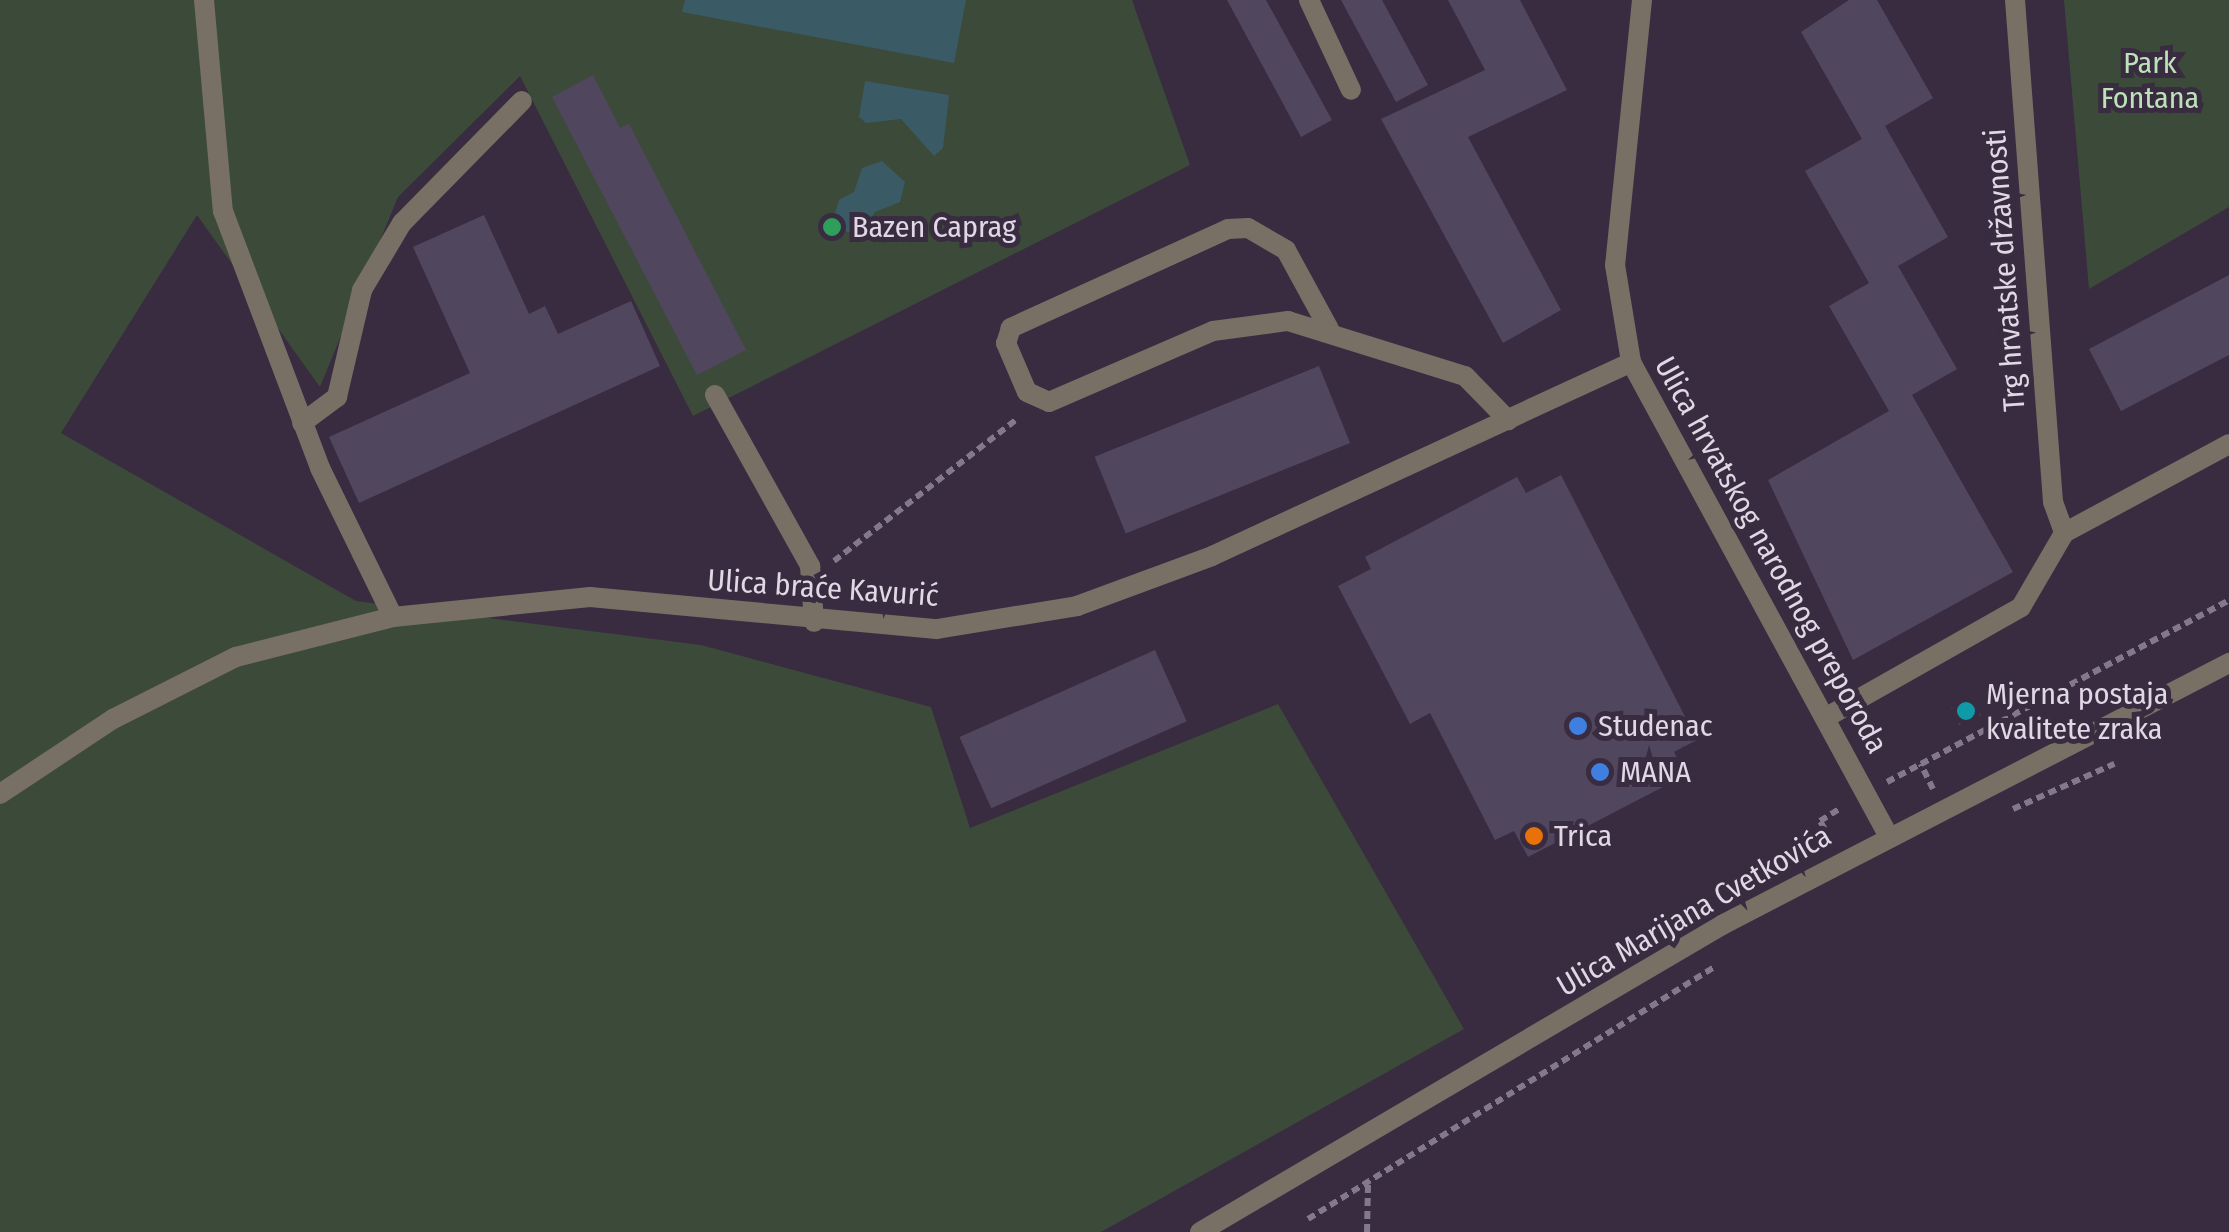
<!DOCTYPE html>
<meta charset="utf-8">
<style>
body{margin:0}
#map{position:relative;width:2229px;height:1232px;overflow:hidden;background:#392b40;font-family:"Fira Sans Condensed",sans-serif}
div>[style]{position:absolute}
.green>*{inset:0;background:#3c4a3a}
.water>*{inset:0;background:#3a5a66}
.building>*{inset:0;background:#50475f;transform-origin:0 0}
.path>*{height:6px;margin-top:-3px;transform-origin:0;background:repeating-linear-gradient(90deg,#84798a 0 8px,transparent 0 13px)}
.lane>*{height:20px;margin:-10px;padding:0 10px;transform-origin:10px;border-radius:10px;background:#786f65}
.street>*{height:20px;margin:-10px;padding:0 10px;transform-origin:10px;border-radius:10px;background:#786f65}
.dots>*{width:28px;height:28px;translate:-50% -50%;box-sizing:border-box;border:5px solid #392b40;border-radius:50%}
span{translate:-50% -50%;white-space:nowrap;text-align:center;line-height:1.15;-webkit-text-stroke:10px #392b40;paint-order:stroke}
.park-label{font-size:30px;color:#bce3b7}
.poi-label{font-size:30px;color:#e0d8e5}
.left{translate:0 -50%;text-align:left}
.street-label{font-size:30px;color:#e0d8e5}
</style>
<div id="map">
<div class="green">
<i style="clip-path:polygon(0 0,1132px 0,1190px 165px,693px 416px,520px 76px,398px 197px,320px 387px,197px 215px,61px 433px,356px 601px,701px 645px,931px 707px,970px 828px,1278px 704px,1464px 1029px,1101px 1232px,0 1232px)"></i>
<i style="clip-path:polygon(2064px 0,2229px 0,2229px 207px,2089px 289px)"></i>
</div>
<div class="water">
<i style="clip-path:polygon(685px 0,966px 0,954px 63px,682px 12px)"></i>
<i style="clip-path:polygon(865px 81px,949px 95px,943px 148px,934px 156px,901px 119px,866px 123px,859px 117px)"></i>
<i style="clip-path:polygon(882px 161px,905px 182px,900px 202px,875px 212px,860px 234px,843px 231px,834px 216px,839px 200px,854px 192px,862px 168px)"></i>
</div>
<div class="building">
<i style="clip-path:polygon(1227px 0,1266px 0,1332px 120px,1301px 137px)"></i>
<i style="clip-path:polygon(1341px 0,1382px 0,1428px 85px,1396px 102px)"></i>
<i style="clip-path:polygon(1448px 0,1520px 0,1567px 90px,1468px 137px,1561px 310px,1503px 343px,1381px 119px,1485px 70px)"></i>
<i style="clip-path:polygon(1849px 0,1877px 0,1933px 98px,1885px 126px,1948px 237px,1898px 266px,1957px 369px,1912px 395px,2013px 572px,1853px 660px,1768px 480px,1889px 411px,1829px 306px,1869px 283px,1805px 171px,1862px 139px,1801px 32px)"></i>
<i style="clip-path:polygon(593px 75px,620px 128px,629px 124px,746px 350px,697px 375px,552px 97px)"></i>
<i style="clip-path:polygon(484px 215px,529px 314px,545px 306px,558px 334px,631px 301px,660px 366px,359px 503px,329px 437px,470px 373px,413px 247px)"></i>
<i style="clip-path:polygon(2229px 275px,2229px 355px,2121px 411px,2089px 349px)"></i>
<i style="left:1319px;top:366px;width:83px;height:242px;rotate:68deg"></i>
<i style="clip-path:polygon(1561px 475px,1697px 740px,1674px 752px,1686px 775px,1528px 857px,1514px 831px,1495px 840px,1430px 713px,1410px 724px,1338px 586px,1371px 569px,1365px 557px,1517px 477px,1526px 493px)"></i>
<i style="left:1155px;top:650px;width:78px;height:214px;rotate:66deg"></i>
<i style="left:1973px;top:698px;width:19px;height:24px;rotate:65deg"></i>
</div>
<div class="path">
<i style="left:834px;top:561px;width:232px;rotate:-37.8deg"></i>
<i style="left:1887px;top:782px;width:38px;rotate:-28deg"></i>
<i style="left:1933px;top:789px;width:28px;rotate:-116deg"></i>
<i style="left:1921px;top:764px;width:349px;rotate:-28deg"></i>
<i style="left:2013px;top:809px;width:111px;rotate:-24deg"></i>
<i style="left:1831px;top:840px;width:22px;rotate:-120deg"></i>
<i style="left:1820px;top:821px;width:25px;rotate:-32deg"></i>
<i style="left:1308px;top:1219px;width:480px;rotate:-31.8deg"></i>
<i style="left:1367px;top:1232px;width:49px;rotate:-88.8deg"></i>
</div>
<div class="lane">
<i style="left:204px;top:0;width:212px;rotate:84.9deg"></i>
<i style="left:223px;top:211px;width:275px;rotate:69.3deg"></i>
<i style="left:320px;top:468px;width:166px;rotate:63.9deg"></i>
<i style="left:1329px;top:329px;width:90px;rotate:-118.6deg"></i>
<i style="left:1286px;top:250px;width:44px;rotate:-149.9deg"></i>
<i style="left:1248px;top:228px;width:20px;rotate:177deg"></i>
<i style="left:1228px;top:229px;width:239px;rotate:155.5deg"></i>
<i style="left:1011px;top:328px;width:16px;rotate:108deg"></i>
<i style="left:1006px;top:343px;width:53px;rotate:66.8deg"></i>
<i style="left:1027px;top:392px;width:24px;rotate:24deg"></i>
<i style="left:1049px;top:402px;width:179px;rotate:-23.4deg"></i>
<i style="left:1213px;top:331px;width:76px;rotate:-7.6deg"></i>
<i style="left:1288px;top:321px;width:185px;rotate:17.3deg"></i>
<i style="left:1465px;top:376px;width:62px;rotate:45.7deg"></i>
<i style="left:715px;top:395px;width:196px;rotate:60.9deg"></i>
<i style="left:810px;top:566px;width:56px;rotate:85.9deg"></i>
<i style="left:302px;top:423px;width:44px;rotate:-36.6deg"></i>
<i style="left:337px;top:397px;width:110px;rotate:-76.8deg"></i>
<i style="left:362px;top:290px;width:78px;rotate:-59.2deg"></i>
<i style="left:402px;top:223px;width:171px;rotate:-45.5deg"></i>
</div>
<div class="street">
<i style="left:1309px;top:0;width:99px;rotate:65deg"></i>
<i style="left:1642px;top:0;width:266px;rotate:95.8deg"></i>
<i style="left:1615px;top:265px;width:98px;rotate:80.6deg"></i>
<i style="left:1631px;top:362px;width:538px;rotate:61.48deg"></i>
<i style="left:2015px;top:0;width:503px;rotate:85.67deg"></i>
<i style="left:2053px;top:502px;width:33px;rotate:70deg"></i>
<i style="left:1825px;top:718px;width:225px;rotate:-29.5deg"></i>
<i style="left:2021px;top:607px;width:86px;rotate:-59.8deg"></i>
<i style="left:2064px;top:533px;width:187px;rotate:-28.3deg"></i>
<i style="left:0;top:794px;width:136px;rotate:-33.6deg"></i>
<i style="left:113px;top:719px;width:138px;rotate:-26.8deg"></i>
<i style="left:236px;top:657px;width:162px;rotate:-14.3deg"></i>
<i style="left:393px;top:617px;width:198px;rotate:-5.8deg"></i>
<i style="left:590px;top:597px;width:348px;rotate:5.3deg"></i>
<i style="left:937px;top:629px;width:142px;rotate:-9.3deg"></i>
<i style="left:1077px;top:606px;width:144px;rotate:-20.3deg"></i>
<i style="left:1212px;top:556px;width:462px;rotate:-24.8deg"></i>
<i style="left:1200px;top:1232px;width:606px;rotate:-30.46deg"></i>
<i style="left:1722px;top:925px;width:571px;rotate:-27.33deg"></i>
</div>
<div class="dots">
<i style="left:832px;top:227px;background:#2e9e5b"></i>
<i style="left:1966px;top:711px;background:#0f9aa8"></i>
<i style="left:1578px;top:726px;background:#3f7fe0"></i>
<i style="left:1600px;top:772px;background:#3f7fe0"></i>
<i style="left:1534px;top:836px;background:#e8710a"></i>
</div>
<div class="park-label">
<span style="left:2150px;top:80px">Park<br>Fontana</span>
</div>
<div class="poi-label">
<span class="left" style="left:852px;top:227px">Bazen Caprag</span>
<span class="left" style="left:1986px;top:711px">Mjerna postaja<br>kvalitete zraka</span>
<span class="left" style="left:1598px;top:726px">Studenac</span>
<span class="left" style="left:1620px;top:772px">MANA</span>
<span class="left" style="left:1554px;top:836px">Trica</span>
</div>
<div class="street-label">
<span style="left:2005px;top:270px;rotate:-94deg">Trg hrvatske državnosti</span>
<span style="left:1771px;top:555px;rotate:61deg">Ulica hrvatskog narodnog preporoda</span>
<span style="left:823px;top:588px;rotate:4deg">Ulica braće Kavurić</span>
<span style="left:1694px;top:911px;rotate:-30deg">Ulica Marijana Cvetkovića</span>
</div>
</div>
